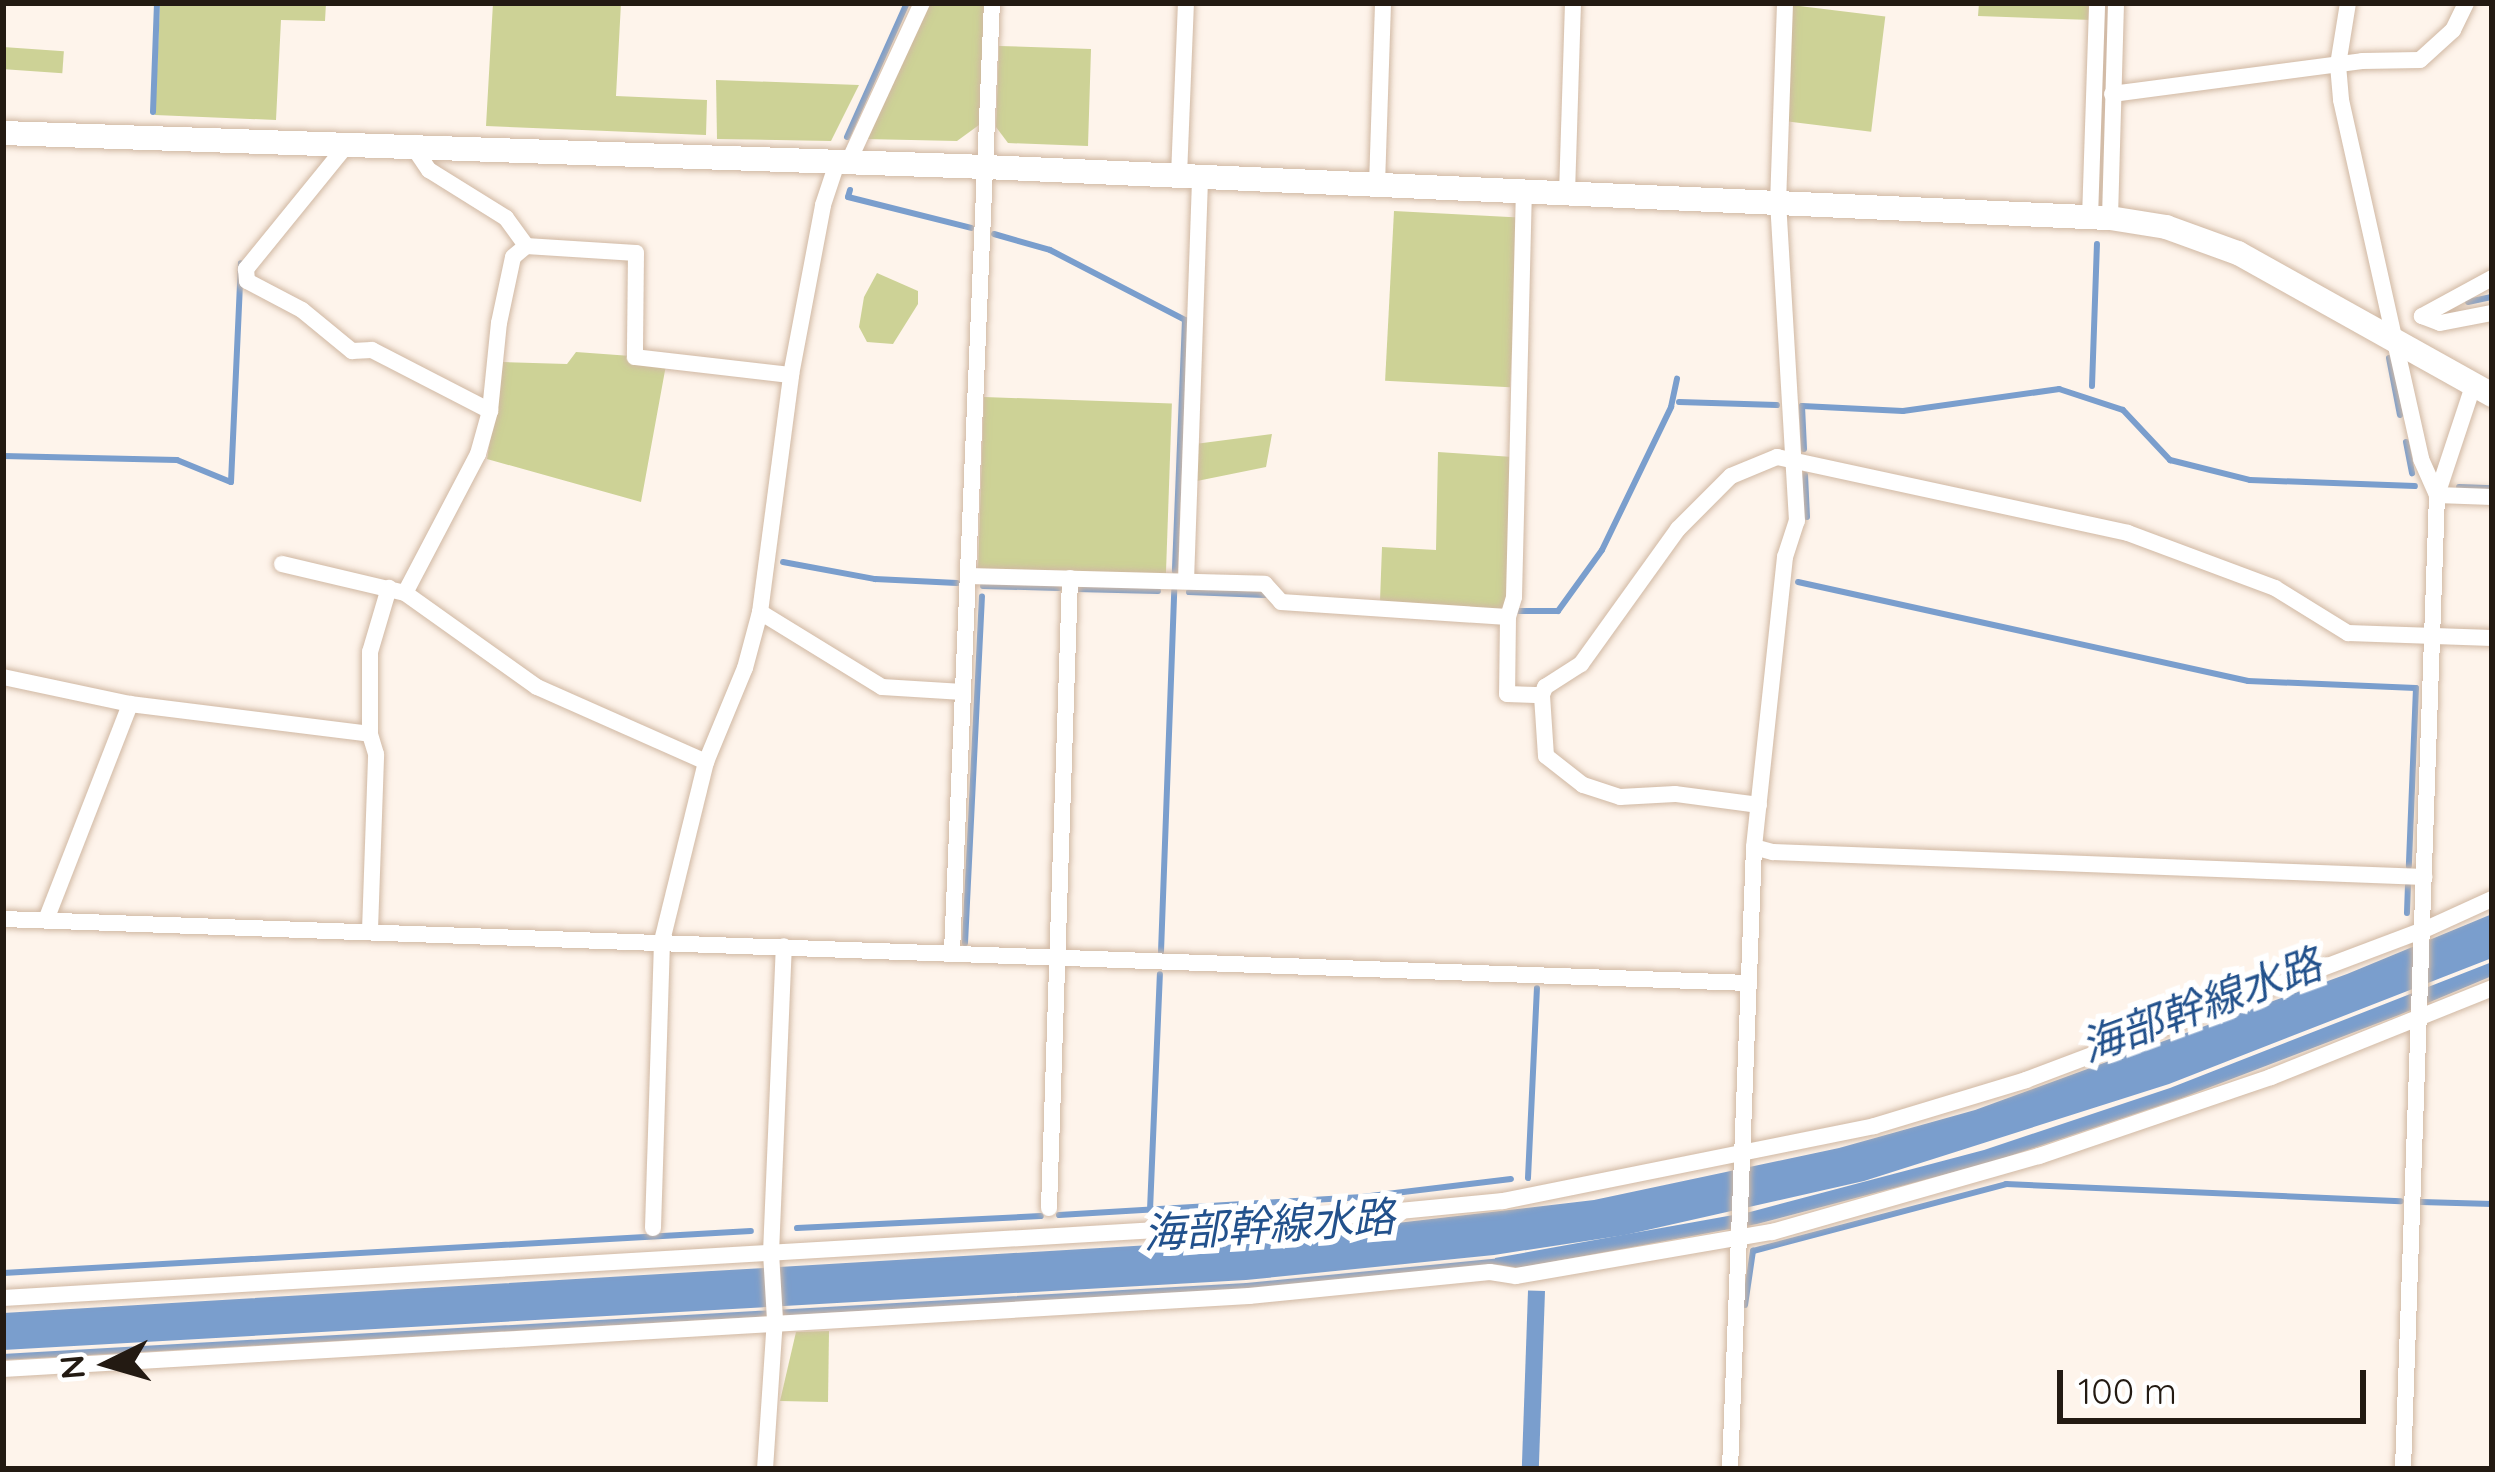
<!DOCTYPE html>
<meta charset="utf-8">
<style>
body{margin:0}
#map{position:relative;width:2495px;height:1472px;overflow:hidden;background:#fef4eb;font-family:Quicksand,"Noto Sans JP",sans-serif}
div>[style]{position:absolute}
.green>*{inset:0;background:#cdd296;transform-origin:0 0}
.water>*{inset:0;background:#7a9ecd;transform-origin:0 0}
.stream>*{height:6px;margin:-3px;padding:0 3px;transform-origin:3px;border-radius:3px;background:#7a9ecd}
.roads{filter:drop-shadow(0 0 3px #d0b8a3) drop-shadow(0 0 3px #d0b8a3)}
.street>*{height:16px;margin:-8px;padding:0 8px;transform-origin:8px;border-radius:8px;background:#fff}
.secondary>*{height:24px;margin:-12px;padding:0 12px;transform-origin:12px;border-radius:12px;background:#fff}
span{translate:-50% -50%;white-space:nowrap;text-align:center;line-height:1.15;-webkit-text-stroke:12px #fff;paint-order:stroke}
.water-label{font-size:42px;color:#22518c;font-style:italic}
.frame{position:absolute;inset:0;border:6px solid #231a12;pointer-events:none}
.north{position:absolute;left:48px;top:1304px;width:120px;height:120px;-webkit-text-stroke:9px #fff;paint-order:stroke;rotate:265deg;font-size:33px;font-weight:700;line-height:48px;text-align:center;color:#231a12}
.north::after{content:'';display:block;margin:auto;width:42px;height:54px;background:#231a12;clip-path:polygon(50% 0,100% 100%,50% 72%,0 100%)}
.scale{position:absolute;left:2057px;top:1370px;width:309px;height:54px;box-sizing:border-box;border:6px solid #231a12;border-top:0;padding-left:15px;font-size:36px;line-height:42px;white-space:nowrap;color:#231a12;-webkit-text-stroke:9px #fff;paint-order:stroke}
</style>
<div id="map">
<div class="green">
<i style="clip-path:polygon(160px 3px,326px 3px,325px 21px,281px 20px,276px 120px,155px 115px)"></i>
<i style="clip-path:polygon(493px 3px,621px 3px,616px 96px,707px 100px,706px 135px,486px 126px)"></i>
<i style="clip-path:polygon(926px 3px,984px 3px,979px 125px,957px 141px,865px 139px)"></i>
<i style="clip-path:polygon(1979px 3px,2092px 3px,2092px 20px,1978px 16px)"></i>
<i style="left:1791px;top:5px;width:95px;height:116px;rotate:7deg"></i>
<i style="clip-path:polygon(999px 46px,1091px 49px,1088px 146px,1008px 143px,996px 127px)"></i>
<i style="left:3px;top:47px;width:61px;height:22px;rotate:4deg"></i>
<i style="clip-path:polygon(716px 80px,859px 85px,831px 141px,717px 139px)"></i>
<i style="left:1394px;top:211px;width:125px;height:170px;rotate:3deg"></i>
<i style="clip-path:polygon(877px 273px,918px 291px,918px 304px,893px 344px,867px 342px,859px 327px,864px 297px)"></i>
<i style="clip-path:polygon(576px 352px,631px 356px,666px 365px,641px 502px,487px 459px,503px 362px,567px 364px)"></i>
<i style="left:984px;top:397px;width:188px;height:174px;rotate:2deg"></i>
<i style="clip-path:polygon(1272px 434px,1266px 467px,1192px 482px,1195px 444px)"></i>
<i style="clip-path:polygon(1438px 452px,1513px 457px,1510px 597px,1501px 612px,1380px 601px,1382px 547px,1436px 550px)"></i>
<i style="clip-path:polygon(829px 1331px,828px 1402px,780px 1401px,796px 1332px)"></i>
</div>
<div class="water">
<i style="clip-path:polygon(2492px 914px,2492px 958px,2169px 1084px,1864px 1181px,1625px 1235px,1494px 1255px,1246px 1280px,3px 1350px,3px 1313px,1268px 1238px,1594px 1200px,1839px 1148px,1975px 1110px,2347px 974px)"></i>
<i style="clip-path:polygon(2492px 962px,2492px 976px,2399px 1015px,2179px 1099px,1992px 1162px,1757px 1224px,1519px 1268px,1495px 1264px,1495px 1258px,1750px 1212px,1984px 1150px,2170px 1088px)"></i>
<i style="left:1545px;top:1291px;width:178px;height:17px;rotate:92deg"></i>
</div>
<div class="stream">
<i style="left:153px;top:112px;width:109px;rotate:-87.9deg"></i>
<i style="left:847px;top:137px;width:147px;rotate:-65.9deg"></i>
<i style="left:850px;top:190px;width:7px;rotate:106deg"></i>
<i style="left:848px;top:197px;width:127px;rotate:14.1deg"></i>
<i style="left:994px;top:234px;width:58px;rotate:15.9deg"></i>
<i style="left:1050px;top:250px;width:152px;rotate:27.4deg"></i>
<i style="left:1185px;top:320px;width:251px;rotate:92.3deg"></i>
<i style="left:2468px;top:302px;width:25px;rotate:-12deg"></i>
<i style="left:2389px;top:358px;width:58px;rotate:79.1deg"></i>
<i style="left:2092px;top:386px;width:142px;rotate:-88deg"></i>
<i style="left:1679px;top:402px;width:98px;rotate:1.8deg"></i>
<i style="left:2406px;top:442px;width:32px;rotate:79deg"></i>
<i style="left:1804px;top:449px;width:43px;rotate:-92.7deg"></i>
<i style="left:1802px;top:406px;width:101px;rotate:2.8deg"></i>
<i style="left:1903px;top:411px;width:158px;rotate:-8deg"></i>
<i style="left:2059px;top:389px;width:67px;rotate:18.2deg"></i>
<i style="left:2123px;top:410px;width:69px;rotate:46.8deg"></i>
<i style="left:2170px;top:460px;width:82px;rotate:14deg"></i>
<i style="left:2250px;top:480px;width:165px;rotate:2.1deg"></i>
<i style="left:3px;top:456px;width:174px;rotate:1.3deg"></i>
<i style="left:177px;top:460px;width:58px;rotate:22.2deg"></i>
<i style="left:231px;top:482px;width:219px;rotate:-87.4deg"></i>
<i style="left:1805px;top:475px;width:42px;rotate:87.3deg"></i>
<i style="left:2459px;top:487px;width:33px;rotate:2deg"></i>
<i style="left:783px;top:562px;width:94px;rotate:10.5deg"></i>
<i style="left:875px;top:579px;width:82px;rotate:2.8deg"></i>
<i style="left:1798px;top:582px;width:461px;rotate:12.4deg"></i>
<i style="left:2248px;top:681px;width:168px;rotate:2.4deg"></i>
<i style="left:2416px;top:688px;width:178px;rotate:92.3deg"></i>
<i style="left:983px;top:586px;width:76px;rotate:1.5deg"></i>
<i style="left:1077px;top:589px;width:81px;rotate:1.4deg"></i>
<i style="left:1189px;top:592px;width:76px;rotate:2.3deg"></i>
<i style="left:1515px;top:611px;width:43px"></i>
<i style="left:1558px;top:611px;width:75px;rotate:-54.2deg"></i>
<i style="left:1602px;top:550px;width:159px;rotate:-64.2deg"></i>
<i style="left:1671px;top:407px;width:29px;rotate:-78deg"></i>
<i style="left:2407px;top:913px;width:27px;rotate:-88deg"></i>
<i style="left:965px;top:943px;width:347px;rotate:-87.2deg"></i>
<i style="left:1161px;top:952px;width:362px;rotate:-87.9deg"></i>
<i style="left:1528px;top:1178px;width:190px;rotate:-87.3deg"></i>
<i style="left:2421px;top:1202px;width:71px;rotate:1.6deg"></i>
<i style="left:1150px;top:1210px;width:236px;rotate:-87.6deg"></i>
<i style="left:1059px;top:1215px;width:304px;rotate:-3.4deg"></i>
<i style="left:1362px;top:1197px;width:150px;rotate:-6.9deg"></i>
<i style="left:797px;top:1228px;width:244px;rotate:-2.8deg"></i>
<i style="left:3px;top:1273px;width:749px;rotate:-3.21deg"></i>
<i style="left:1745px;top:1305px;width:55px;rotate:-81.6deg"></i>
<i style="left:1753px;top:1251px;width:262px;rotate:-14.8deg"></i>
<i style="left:2006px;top:1184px;width:395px;rotate:2.5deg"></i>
<i style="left:3px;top:1357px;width:1246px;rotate:-3.27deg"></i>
<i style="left:1247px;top:1286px;width:256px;rotate:-5.6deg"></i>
</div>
<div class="roads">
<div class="street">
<i style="left:2348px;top:3px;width:63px;rotate:99.2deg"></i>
<i style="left:2338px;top:65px;width:35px;rotate:85deg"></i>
<i style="left:2341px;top:100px;width:368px;rotate:77.4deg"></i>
<i style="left:2421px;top:459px;width:39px;rotate:66deg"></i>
<i style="left:2437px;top:495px;width:55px;rotate:2.1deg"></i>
<i style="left:2112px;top:94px;width:252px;rotate:-7.5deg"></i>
<i style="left:2362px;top:61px;width:58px;rotate:-1deg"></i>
<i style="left:2420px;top:60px;width:45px;rotate:-42.3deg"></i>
<i style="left:2453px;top:30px;width:30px;rotate:-64deg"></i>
<i style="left:346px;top:146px;width:159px;rotate:129.1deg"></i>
<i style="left:246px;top:269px;width:12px;rotate:85deg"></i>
<i style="left:247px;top:281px;width:62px;rotate:27.8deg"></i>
<i style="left:302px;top:310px;width:65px;rotate:39.4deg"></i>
<i style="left:352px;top:351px;width:20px;rotate:-3deg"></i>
<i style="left:372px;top:350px;width:133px;rotate:27.3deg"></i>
<i style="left:414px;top:148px;width:27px;rotate:56deg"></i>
<i style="left:429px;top:170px;width:91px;rotate:31.9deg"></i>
<i style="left:506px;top:218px;width:34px;rotate:54deg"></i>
<i style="left:848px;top:163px;width:176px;rotate:-65.2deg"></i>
<i style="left:1179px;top:176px;width:173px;rotate:-87.7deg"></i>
<i style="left:1377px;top:185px;width:182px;rotate:-88.1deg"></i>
<i style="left:1567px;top:194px;width:191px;rotate:-88.2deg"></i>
<i style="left:2090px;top:218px;width:215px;rotate:-88.1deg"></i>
<i style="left:2110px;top:218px;width:215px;rotate:-88.4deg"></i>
<i style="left:2492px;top:278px;width:80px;rotate:151.5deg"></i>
<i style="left:2422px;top:316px;width:19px;rotate:21deg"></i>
<i style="left:2440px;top:323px;width:53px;rotate:-10.9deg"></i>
<i style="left:282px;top:564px;width:126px;rotate:13.3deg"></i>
<i style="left:405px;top:593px;width:162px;rotate:35.5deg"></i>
<i style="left:537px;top:687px;width:185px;rotate:23.9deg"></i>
<i style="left:968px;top:576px;width:297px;rotate:1.5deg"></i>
<i style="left:1265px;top:584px;width:24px;rotate:48deg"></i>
<i style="left:1281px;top:602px;width:227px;rotate:3.8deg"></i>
<i style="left:1508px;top:617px;width:21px;rotate:-73deg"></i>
<i style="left:1514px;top:597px;width:405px;rotate:-88.6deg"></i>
<i style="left:1186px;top:581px;width:404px;rotate:-88deg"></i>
<i style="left:405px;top:593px;width:157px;rotate:-62.3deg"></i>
<i style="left:478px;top:454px;width:45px;rotate:-74.4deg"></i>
<i style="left:490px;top:411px;width:88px;rotate:-84.2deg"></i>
<i style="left:499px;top:323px;width:67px;rotate:-78deg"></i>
<i style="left:513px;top:257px;width:17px;rotate:-40deg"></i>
<i style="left:526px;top:246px;width:110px;rotate:3.6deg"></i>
<i style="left:636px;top:253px;width:104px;rotate:90.6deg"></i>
<i style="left:635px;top:357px;width:157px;rotate:6.6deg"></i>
<i style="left:760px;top:612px;width:143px;rotate:31.6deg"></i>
<i style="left:882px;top:687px;width:81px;rotate:3.5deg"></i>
<i style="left:1508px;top:617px;width:77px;rotate:90.7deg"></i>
<i style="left:1507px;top:694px;width:35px;rotate:2deg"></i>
<i style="left:3px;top:677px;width:130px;rotate:12deg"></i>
<i style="left:130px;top:704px;width:242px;rotate:7.1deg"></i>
<i style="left:1759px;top:805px;width:85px;rotate:-172.5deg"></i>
<i style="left:1675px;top:794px;width:55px;rotate:176.9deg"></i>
<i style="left:1620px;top:797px;width:39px;rotate:-162deg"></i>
<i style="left:1583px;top:785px;width:47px;rotate:-141.9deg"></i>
<i style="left:1546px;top:756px;width:61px;rotate:-93.8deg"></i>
<i style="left:1542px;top:695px;width:9px;rotate:-69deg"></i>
<i style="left:1545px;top:687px;width:43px;rotate:-32.6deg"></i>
<i style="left:1581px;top:664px;width:166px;rotate:-54.3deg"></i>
<i style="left:1678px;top:529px;width:75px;rotate:-45deg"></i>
<i style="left:1731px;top:476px;width:50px;rotate:-22.4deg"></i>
<i style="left:1777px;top:457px;width:359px;rotate:12.2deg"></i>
<i style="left:2128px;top:533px;width:157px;rotate:20.5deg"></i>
<i style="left:2275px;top:588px;width:86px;rotate:31.7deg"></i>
<i style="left:2348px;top:633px;width:144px;rotate:2deg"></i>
<i style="left:1754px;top:847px;width:20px;rotate:15deg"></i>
<i style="left:1773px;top:852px;width:652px;rotate:2.2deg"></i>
<i style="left:3px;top:919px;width:1746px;rotate:2.1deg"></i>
<i style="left:46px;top:920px;width:232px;rotate:-68.7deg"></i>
<i style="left:370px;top:930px;width:176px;rotate:-88deg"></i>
<i style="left:376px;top:754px;width:21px;rotate:-107deg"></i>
<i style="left:370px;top:734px;width:82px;rotate:-90deg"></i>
<i style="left:370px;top:652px;width:67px;rotate:-73.5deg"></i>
<i style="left:952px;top:952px;width:950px;rotate:-87.59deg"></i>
<i style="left:1049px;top:1208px;width:630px;rotate:-88.09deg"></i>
<i style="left:653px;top:1228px;width:287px;rotate:-88.2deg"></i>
<i style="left:662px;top:941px;width:184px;rotate:-76.2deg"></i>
<i style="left:706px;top:762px;width:102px;rotate:-67.5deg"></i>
<i style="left:745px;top:668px;width:58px;rotate:-75deg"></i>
<i style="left:760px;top:612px;width:239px;rotate:-82.5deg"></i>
<i style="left:791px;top:375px;width:173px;rotate:-79.3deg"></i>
<i style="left:823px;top:205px;width:44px;rotate:-71.6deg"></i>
<i style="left:3px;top:1298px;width:1274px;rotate:-3.37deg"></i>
<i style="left:1275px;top:1223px;width:229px;rotate:-5.5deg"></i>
<i style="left:1503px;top:1201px;width:379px;rotate:-11.4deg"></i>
<i style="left:1874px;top:1126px;width:159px;rotate:-16.8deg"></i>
<i style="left:2026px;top:1080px;width:425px;rotate:-20.7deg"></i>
<i style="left:2424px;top:930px;width:75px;rotate:-24.5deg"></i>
<i style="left:3px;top:1369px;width:1248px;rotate:-3.35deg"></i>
<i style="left:1249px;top:1296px;width:242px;rotate:-5.7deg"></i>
<i style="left:1490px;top:1272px;width:26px;rotate:9deg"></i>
<i style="left:1516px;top:1276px;width:260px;rotate:-9.8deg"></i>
<i style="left:1772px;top:1232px;width:278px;rotate:-15.9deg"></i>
<i style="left:2039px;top:1156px;width:245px;rotate:-18.8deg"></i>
<i style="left:2271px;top:1077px;width:238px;rotate:-21.9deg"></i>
<i style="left:765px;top:1469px;width:149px;rotate:-86.2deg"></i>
<i style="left:775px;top:1320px;width:67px;rotate:-93.4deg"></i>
<i style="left:771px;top:1253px;width:307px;rotate:-87.6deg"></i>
<i style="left:1730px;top:1469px;width:622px;rotate:-87.79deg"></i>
<i style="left:1754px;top:847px;width:292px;rotate:-83.9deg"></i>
<i style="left:1785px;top:557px;width:38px;rotate:-72deg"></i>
<i style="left:1797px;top:521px;width:318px;rotate:-93.4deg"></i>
<i style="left:1778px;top:204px;width:201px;rotate:-88deg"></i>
<i style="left:2403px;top:1469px;width:975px;rotate:-88deg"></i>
<i style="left:2437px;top:495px;width:118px;rotate:-71.7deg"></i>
</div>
<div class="secondary">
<i style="left:3px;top:133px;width:983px;rotate:1.98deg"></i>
<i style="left:985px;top:167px;width:1126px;rotate:2.6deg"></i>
<i style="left:2110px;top:218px;width:57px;rotate:9.1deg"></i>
<i style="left:2166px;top:227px;width:77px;rotate:19.9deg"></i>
<i style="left:2238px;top:253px;width:291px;rotate:29.2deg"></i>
</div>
</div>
<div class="water-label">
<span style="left:2201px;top:1005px;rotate:-20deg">海部幹線水路</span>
<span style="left:1269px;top:1225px;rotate:-4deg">海部幹線水路</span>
</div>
<div class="frame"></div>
<div class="north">N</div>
<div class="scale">100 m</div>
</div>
